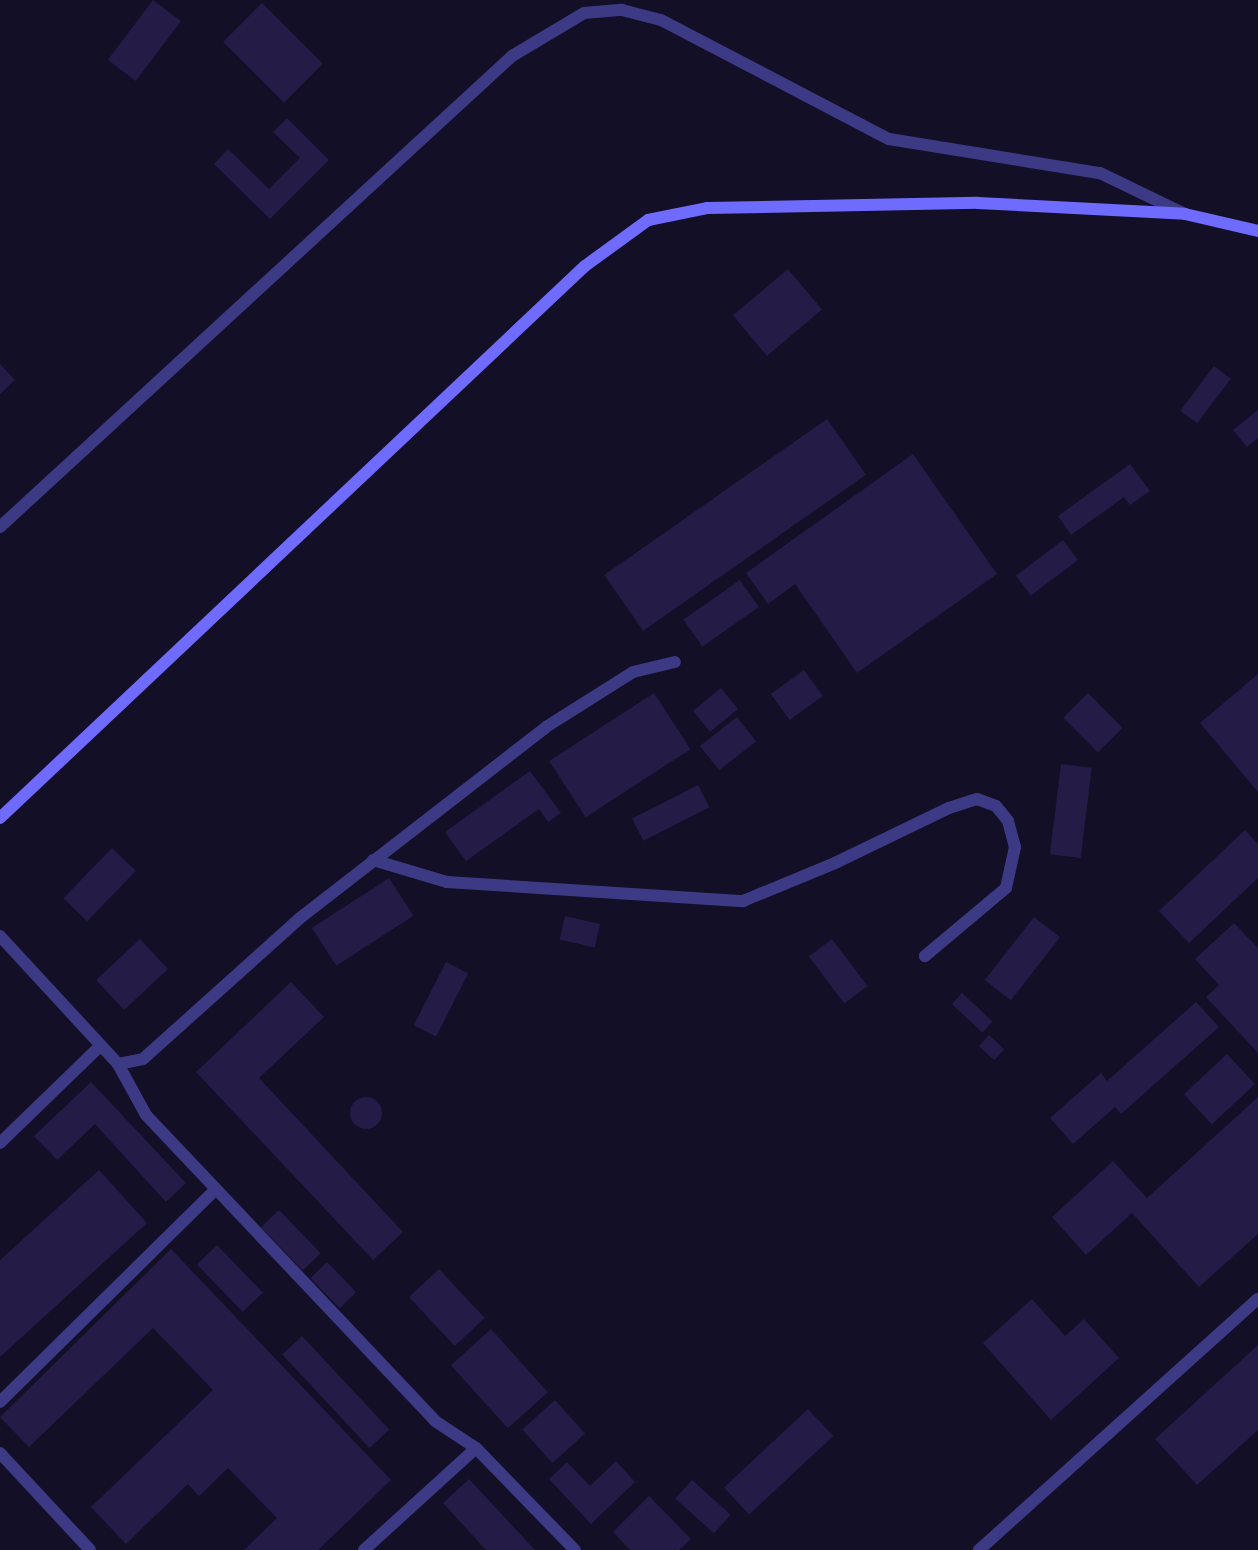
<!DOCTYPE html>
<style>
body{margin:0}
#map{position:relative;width:1258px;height:1550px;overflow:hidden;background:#130f26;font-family:Cabin,sans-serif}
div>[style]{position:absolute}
.pier>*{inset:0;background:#130f26}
.building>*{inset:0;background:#241b47;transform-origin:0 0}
.round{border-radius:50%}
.lane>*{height:12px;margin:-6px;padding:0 6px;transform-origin:6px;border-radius:6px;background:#3d3a85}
.street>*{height:12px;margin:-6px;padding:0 6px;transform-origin:6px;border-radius:6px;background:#3d3a85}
.secondary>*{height:12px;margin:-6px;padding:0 6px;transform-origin:6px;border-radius:6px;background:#6f6bff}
span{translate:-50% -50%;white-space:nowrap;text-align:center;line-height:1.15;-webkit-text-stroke:4px #130f26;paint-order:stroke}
</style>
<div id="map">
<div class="pier">
<i style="clip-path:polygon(917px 0,1143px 0,1258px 66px,1258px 198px)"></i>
</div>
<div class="building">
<i style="left:153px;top:0;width:35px;height:75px;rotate:37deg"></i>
<i style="left:262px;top:3px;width:86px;height:55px;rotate:45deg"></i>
<i style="clip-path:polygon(287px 118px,329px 160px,270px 219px,214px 164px,228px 149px,269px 189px,300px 158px,273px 132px)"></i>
<i style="left:788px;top:269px;width:53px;height:72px;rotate:50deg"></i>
<i style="clip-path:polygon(0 364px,15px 380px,0 394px)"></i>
<i style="left:1214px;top:366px;width:21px;height:56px;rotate:37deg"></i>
<i style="clip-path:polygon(1258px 410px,1258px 438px,1247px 447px,1233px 430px)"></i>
<i style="left:827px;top:419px;width:68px;height:272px;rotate:55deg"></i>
<i style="clip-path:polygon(913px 454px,997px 574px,857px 673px,795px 584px,768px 604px,746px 573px)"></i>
<i style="clip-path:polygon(1130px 464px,1150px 491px,1130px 505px,1124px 497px,1071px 535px,1058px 516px)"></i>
<i style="left:1063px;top:540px;width:25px;height:59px;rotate:53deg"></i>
<i style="left:740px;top:580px;width:33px;height:69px;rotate:55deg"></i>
<i style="left:804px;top:670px;width:32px;height:41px;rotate:54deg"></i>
<i style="clip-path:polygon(1258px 674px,1258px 792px,1200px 723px)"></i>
<i style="left:721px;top:688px;width:27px;height:36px;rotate:51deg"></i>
<i style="left:654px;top:693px;width:67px;height:125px;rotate:57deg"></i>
<i style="left:1088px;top:693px;width:49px;height:35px;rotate:45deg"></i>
<i style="left:737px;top:717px;width:31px;height:47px;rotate:52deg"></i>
<i style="left:1061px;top:764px;width:31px;height:91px;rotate:7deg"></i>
<i style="clip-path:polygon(530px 771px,561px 813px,548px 822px,539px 809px,466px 861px,445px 832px)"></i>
<i style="left:698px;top:785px;width:25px;height:74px;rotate:63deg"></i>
<i style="clip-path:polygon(1245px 830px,1258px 844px,1258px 878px,1189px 943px,1159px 911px)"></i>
<i style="left:112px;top:848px;width:33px;height:70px;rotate:44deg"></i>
<i style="left:389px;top:878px;width:45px;height:92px;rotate:57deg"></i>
<i style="left:565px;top:916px;width:36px;height:24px;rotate:13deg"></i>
<i style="left:1034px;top:917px;width:33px;height:80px;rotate:38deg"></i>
<i style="clip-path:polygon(1234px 923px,1258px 948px,1258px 1053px,1206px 997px,1219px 985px,1195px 959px)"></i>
<i style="left:140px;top:939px;width:41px;height:60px;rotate:47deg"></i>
<i style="left:832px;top:939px;width:59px;height:29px;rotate:53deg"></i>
<i style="left:446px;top:962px;width:25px;height:71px;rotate:27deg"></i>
<i style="clip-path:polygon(291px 982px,324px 1017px,259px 1078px,403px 1232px,373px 1260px,196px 1072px)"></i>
<i style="left:962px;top:993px;width:42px;height:15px;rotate:43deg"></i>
<i style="clip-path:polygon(1196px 1002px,1219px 1027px,1121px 1114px,1115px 1107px,1073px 1144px,1050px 1118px,1101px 1073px,1107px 1081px)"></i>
<i style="left:989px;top:1035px;width:21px;height:15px;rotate:43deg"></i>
<i style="left:1227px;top:1054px;width:41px;height:59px;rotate:47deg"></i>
<i style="clip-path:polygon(91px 1082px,186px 1183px,166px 1202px,95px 1124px,57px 1160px,34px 1136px)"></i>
<i class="round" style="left:350px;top:1097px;width:32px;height:32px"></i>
<i style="clip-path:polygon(1258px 1097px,1258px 1234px,1199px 1287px,1132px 1213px,1086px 1255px,1052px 1217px,1113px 1161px,1147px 1198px)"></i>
<i style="clip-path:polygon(99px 1170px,147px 1223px,0 1357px,0 1260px)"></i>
<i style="left:279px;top:1210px;width:60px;height:25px;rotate:46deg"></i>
<i style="left:217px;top:1245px;width:66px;height:28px;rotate:46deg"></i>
<i style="clip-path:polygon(171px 1249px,391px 1480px,318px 1550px,244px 1550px,277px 1518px,228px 1468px,199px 1496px,188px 1484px,126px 1544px,91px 1507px,213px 1390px,153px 1328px,29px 1447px,0 1417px)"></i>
<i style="left:327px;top:1262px;width:42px;height:23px;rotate:46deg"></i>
<i style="left:439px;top:1269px;width:67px;height:41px;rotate:47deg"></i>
<i style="clip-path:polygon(1032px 1299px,1065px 1336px,1084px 1319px,1119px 1358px,1051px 1420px,983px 1343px)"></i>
<i style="left:491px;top:1329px;width:85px;height:54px;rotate:48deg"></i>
<i style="left:302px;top:1336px;width:128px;height:27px;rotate:47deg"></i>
<i style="clip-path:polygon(1258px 1345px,1258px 1430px,1197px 1485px,1155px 1439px)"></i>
<i style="left:555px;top:1400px;width:45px;height:44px;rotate:48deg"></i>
<i style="left:808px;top:1409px;width:37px;height:115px;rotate:47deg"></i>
<i style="clip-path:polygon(616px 1461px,635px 1482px,591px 1524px,549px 1479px,567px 1462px,590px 1486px)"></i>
<i style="clip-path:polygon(469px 1479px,535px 1550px,486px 1550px,443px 1503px)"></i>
<i style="left:692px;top:1480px;width:52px;height:25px;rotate:42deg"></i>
<i style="clip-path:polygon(649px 1496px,691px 1539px,679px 1550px,630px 1550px,613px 1532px)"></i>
</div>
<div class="lane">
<i style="left:0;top:527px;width:696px;rotate:-42.61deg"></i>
<i style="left:512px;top:56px;width:84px;rotate:-30.8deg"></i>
<i style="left:584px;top:13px;width:38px;rotate:-5deg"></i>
<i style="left:622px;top:10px;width:40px;rotate:14.4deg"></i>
<i style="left:661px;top:20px;width:257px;rotate:27.6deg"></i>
<i style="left:889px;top:139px;width:214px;rotate:9.2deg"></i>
<i style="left:1100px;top:173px;width:94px;rotate:25.8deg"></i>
<i style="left:373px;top:860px;width:77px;rotate:16.6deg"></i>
<i style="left:447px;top:882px;width:297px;rotate:3.7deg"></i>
<i style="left:743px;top:901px;width:100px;rotate:-22.4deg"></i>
<i style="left:835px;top:863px;width:127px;rotate:-25.8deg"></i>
<i style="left:949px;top:808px;width:29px;rotate:-18deg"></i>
<i style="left:977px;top:799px;width:20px;rotate:20deg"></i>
<i style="left:996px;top:806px;width:19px;rotate:51deg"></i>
<i style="left:1008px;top:821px;width:27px;rotate:75deg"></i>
<i style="left:1015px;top:847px;width:42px;rotate:102.4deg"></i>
<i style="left:1006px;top:888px;width:106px;rotate:140deg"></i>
<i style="left:0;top:936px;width:174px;rotate:47.3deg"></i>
<i style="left:118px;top:1064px;width:58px;rotate:61.2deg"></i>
<i style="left:118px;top:1064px;width:25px;rotate:-11deg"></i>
<i style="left:143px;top:1059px;width:211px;rotate:-41.9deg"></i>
<i style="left:300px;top:918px;width:311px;rotate:-37.8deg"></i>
<i style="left:546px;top:727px;width:103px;rotate:-32.3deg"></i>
<i style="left:633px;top:672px;width:43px;rotate:-13.4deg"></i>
<i style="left:0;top:1143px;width:139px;rotate:-44.1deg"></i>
<i style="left:0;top:1402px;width:303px;rotate:-44.6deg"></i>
<i style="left:0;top:1453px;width:132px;rotate:47.1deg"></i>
</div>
<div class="street">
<i style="left:146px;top:1115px;width:421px;rotate:46.6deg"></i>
<i style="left:435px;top:1421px;width:49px;rotate:33.4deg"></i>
<i style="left:476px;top:1448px;width:142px;rotate:45.9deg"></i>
<i style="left:364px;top:1550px;width:151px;rotate:-42.3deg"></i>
<i style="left:979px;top:1550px;width:375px;rotate:-42deg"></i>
</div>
<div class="secondary">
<i style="left:0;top:818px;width:804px;rotate:-43.34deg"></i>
<i style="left:585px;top:266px;width:78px;rotate:-36.1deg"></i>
<i style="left:648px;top:220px;width:60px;rotate:-11.5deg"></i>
<i style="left:707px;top:208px;width:271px;rotate:-1.1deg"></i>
<i style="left:978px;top:203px;width:207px;rotate:3deg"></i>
<i style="left:1185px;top:214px;width:75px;rotate:13.1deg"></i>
</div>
</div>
